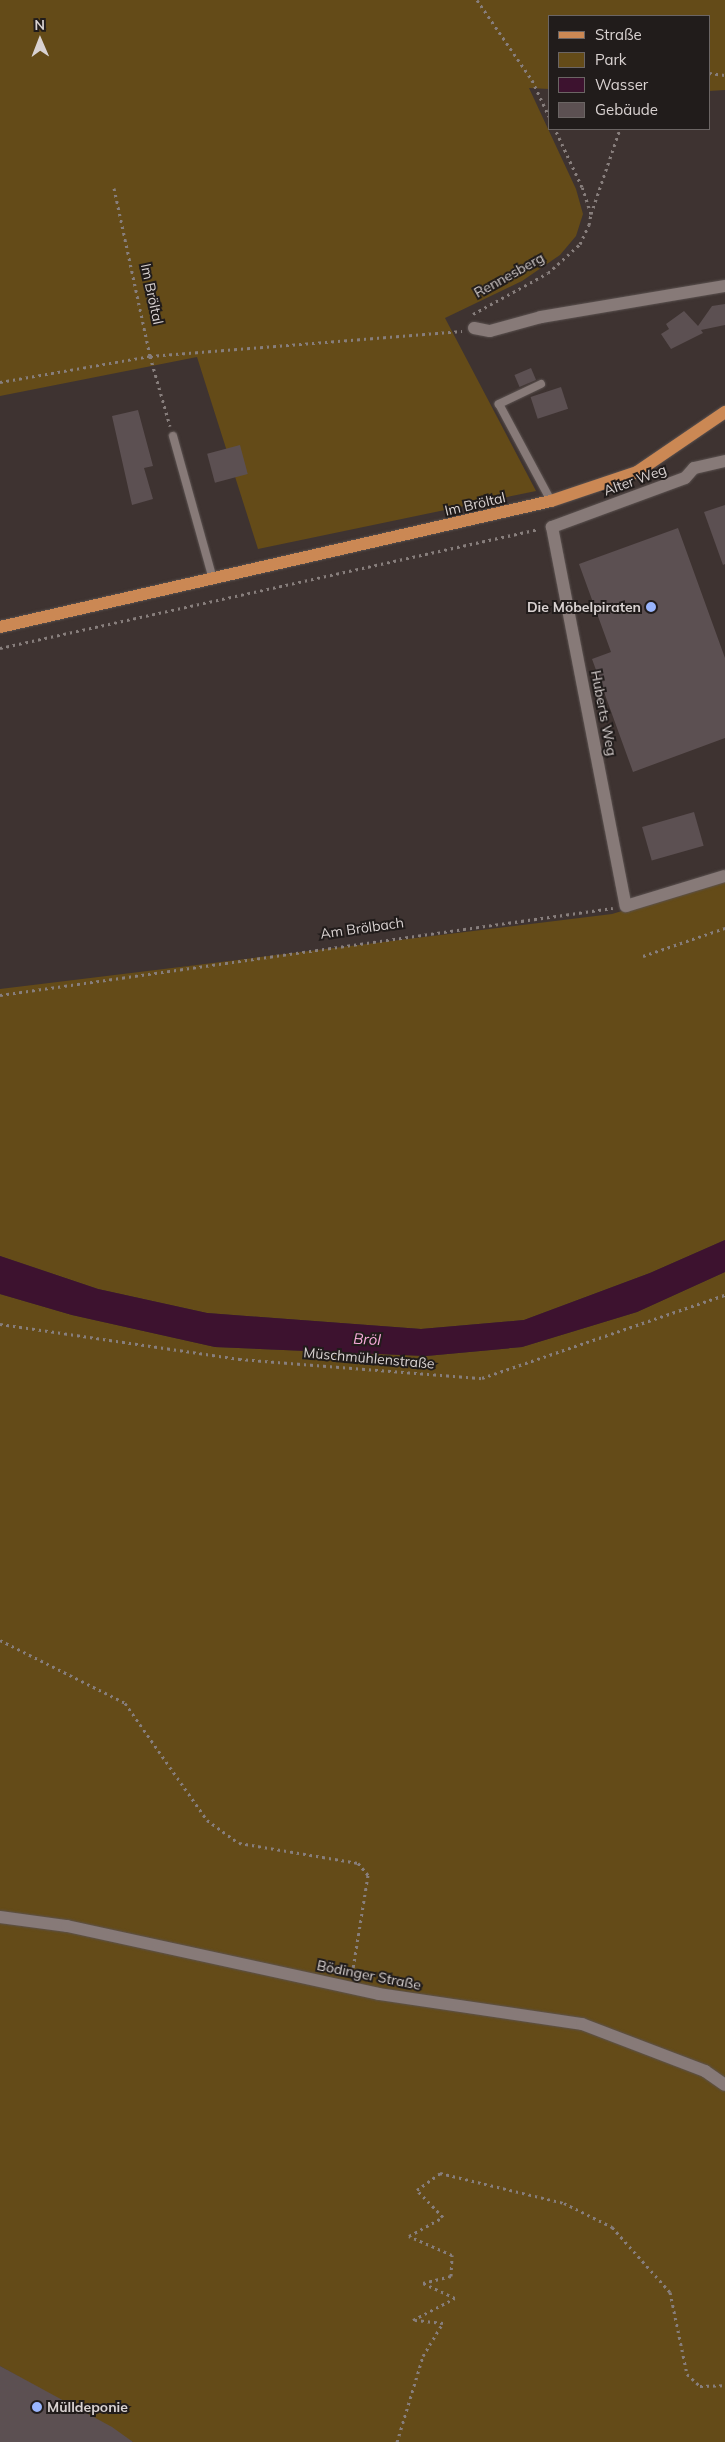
<!DOCTYPE html>
<meta charset="utf-8">
<style>
body{margin:0}
#map{position:relative;width:725px;height:2442px;overflow:hidden;background:#3e3331;font-family:Mulish,sans-serif}
div>[style]{position:absolute}
.green>*{inset:0;background:#644b18}
.water>*{inset:0;background:#3d122f}
.building>*{inset:0;background:#5c5052;transform-origin:0 0}
.path>*{height:3px;margin-top:-1.5px;transform-origin:0;background:repeating-linear-gradient(90deg,#877e7c 0 2.5px,transparent 0 6.5px)}
.roads{filter:drop-shadow(0 0 1px #5b5250) drop-shadow(0 0 1px #5b5250)}
.lane>*{height:8px;margin:-4px;padding:0 4px;transform-origin:4px;border-radius:4px;background:#877a78}
.street>*{height:12px;margin:-6px;padding:0 6px;transform-origin:6px;border-radius:6px;background:#877a78}
.secondary>*{height:12px;margin:-6px;padding:0 6px;transform-origin:6px;border-radius:6px;background:#877a78}
.primary>*{height:12px;margin:-6px;padding:0 6px;transform-origin:6px;border-radius:6px;background:#cb8854}
.dots>*{width:14px;height:14px;translate:-50% -50%;box-sizing:border-box;border:2px solid #211c1b;border-radius:50%}
span{translate:-50% -50%;white-space:nowrap;text-align:center;line-height:1.15;-webkit-text-stroke:4px #211c1b;paint-order:stroke}
.street-label{font-size:14px;color:#d9d2d1}
.poi-label{font-size:14px;color:#d9d2d1;font-weight:700}
.right{translate:-100% -50%;text-align:right}
.left{translate:0 -50%;text-align:left}
.water-label{font-size:15px;color:#f8aada;font-style:italic}
.legend{position:absolute;left:548px;top:15px;width:162px;height:115px;box-sizing:border-box;background:#211c1b;border:1px solid #6b6564;margin:0;padding:6px 9px;list-style:none;font-size:15px;color:#d9d2d1}
.legend li{display:flex;align-items:center;gap:10px;height:25px}
.legend b{width:25px;border:1px solid #6b6564}
.north{position:absolute;left:15px;top:15px;width:50px;height:50px;-webkit-text-stroke:4px #211c1b;paint-order:stroke;rotate:359deg;font-size:14px;font-weight:700;line-height:20px;text-align:center;color:#d9d2d1}
.north::after{content:'';display:block;margin:auto;width:18px;height:22px;background:#d9d2d1;clip-path:polygon(50% 0,100% 100%,50% 72%,0 100%)}
</style>
<div id="map">
<div class="green">
<i style="clip-path:polygon(0 0,725px 0,725px 90px,709px 91px,709px 16px,549px 16px,549px 89px,529px 88px,576px 189px,583px 214px,576px 236px,560px 255px,522px 281px,445px 318px,536px 491px,258px 549px,197px 357px,0 396px)"></i>
<i style="clip-path:polygon(725px 880px,725px 1240px,650px 1273px,524px 1320px,421px 1329px,207px 1313px,98px 1289px,0 1256px,0 989px,612px 914px)"></i>
<i style="clip-path:polygon(725px 1272px,725px 2442px,133px 2442px,0 2366px,0 1294px,72px 1315px,215px 1347px,426px 1356px,522px 1347px,637px 1312px)"></i>
</div>
<div class="water">
<i style="clip-path:polygon(725px 1240px,725px 1272px,637px 1312px,522px 1347px,426px 1356px,215px 1347px,72px 1315px,0 1294px,0 1256px,98px 1289px,207px 1313px,421px 1329px,524px 1320px,650px 1273px)"></i>
</div>
<div class="building">
<i style="clip-path:polygon(725px 304px,725px 325px,701px 330px,703px 333px,671px 349px,661px 334px,669px 329px,666px 324px,684px 311px,698px 326px,712px 306px)"></i>
<i style="left:531px;top:368px;width:13px;height:18px;rotate:67deg"></i>
<i style="left:561px;top:387px;width:23px;height:32px;rotate:72deg"></i>
<i style="clip-path:polygon(138px 410px,153px 466px,144px 468px,153px 499px,132px 505px,112px 416px)"></i>
<i style="left:240px;top:445px;width:30px;height:34px;rotate:75deg"></i>
<i style="clip-path:polygon(725px 505px,725px 564px,723px 565px,704px 512px)"></i>
<i style="clip-path:polygon(678px 528px,725px 658px,725px 738px,633px 772px,592px 659px,611px 652px,579px 564px)"></i>
<i style="left:694px;top:812px;width:35px;height:54px;rotate:74deg"></i>
<i style="clip-path:polygon(0 2366px,112px 2427px,133px 2442px,0 2442px)"></i>
</div>
<div class="path">
<i style="left:477px;top:0;width:97px;rotate:55.5deg"></i>
<i style="left:532px;top:80px;width:40px;rotate:65deg"></i>
<i style="left:709px;top:73px;width:16px;rotate:7deg"></i>
<i style="left:114px;top:188px;width:172px;rotate:77.9deg"></i>
<i style="left:150px;top:356px;width:73px;rotate:74.1deg"></i>
<i style="left:591px;top:214px;width:90px;rotate:-71.2deg"></i>
<i style="left:473px;top:314px;width:85px;rotate:-28.7deg"></i>
<i style="left:548px;top:273px;width:43px;rotate:-42.2deg"></i>
<i style="left:580px;top:244px;width:21px;rotate:-65deg"></i>
<i style="left:589px;top:225px;width:11px;rotate:-80deg"></i>
<i style="left:591px;top:214px;width:28px;rotate:-108deg"></i>
<i style="left:582px;top:187px;width:64px;rotate:-115deg"></i>
<i style="left:0;top:382px;width:152px;rotate:-9.8deg"></i>
<i style="left:150px;top:356px;width:313px;rotate:-4.6deg"></i>
<i style="left:0;top:648px;width:552px;rotate:-12.45deg"></i>
<i style="left:643px;top:956px;width:87px;rotate:-18.9deg"></i>
<i style="left:0;top:995px;width:619px;rotate:-8.08deg"></i>
<i style="left:0;top:1324px;width:242px;rotate:8.3deg"></i>
<i style="left:239px;top:1359px;width:244px;rotate:4.5deg"></i>
<i style="left:482px;top:1378px;width:257px;rotate:-18.9deg"></i>
<i style="left:0;top:1640px;width:140px;rotate:26.7deg"></i>
<i style="left:125px;top:1703px;width:143px;rotate:55deg"></i>
<i style="left:207px;top:1820px;width:39px;rotate:36deg"></i>
<i style="left:239px;top:1843px;width:121px;rotate:9.5deg"></i>
<i style="left:358px;top:1863px;width:16px;rotate:50deg"></i>
<i style="left:368px;top:1875px;width:101px;rotate:99.1deg"></i>
<i style="left:397px;top:2442px;width:90px;rotate:-73.2deg"></i>
<i style="left:423px;top:2356px;width:39px;rotate:-59deg"></i>
<i style="left:443px;top:2323px;width:30px;rotate:-174deg"></i>
<i style="left:413px;top:2320px;width:47px;rotate:-27.6deg"></i>
<i style="left:455px;top:2298px;width:35px;rotate:-155deg"></i>
<i style="left:423px;top:2283px;width:29px;rotate:-14deg"></i>
<i style="left:451px;top:2276px;width:21px;rotate:-87deg"></i>
<i style="left:452px;top:2255px;width:47px;rotate:-156.2deg"></i>
<i style="left:409px;top:2236px;width:39px;rotate:-29deg"></i>
<i style="left:443px;top:2217px;width:37px;rotate:-134deg"></i>
<i style="left:417px;top:2190px;width:29px;rotate:-36deg"></i>
<i style="left:440px;top:2173px;width:128px;rotate:13.6deg"></i>
<i style="left:564px;top:2203px;width:54px;rotate:26.6deg"></i>
<i style="left:612px;top:2227px;width:87px;rotate:48.3deg"></i>
<i style="left:670px;top:2292px;width:84px;rotate:78.3deg"></i>
<i style="left:687px;top:2374px;width:18px;rotate:43deg"></i>
<i style="left:700px;top:2386px;width:25px;rotate:-2deg"></i>
</div>
<div class="roads">
<div class="lane">
<i style="left:541px;top:384px;width:47px;rotate:154.5deg"></i>
<i style="left:499px;top:404px;width:110px;rotate:61.8deg"></i>
<i style="left:173px;top:436px;width:148px;rotate:74.4deg"></i>
</div>
<div class="street">
<i style="left:474px;top:328px;width:16px;rotate:11deg"></i>
<i style="left:490px;top:331px;width:53px;rotate:-15.4deg"></i>
<i style="left:541px;top:317px;width:187px;rotate:-9.6deg"></i>
<i style="left:725px;top:461px;width:32px;rotate:167deg"></i>
<i style="left:694px;top:468px;width:13px;rotate:132deg"></i>
<i style="left:685px;top:478px;width:142px;rotate:159.8deg"></i>
<i style="left:552px;top:527px;width:386px;rotate:79deg"></i>
<i style="left:626px;top:906px;width:103px;rotate:-16.9deg"></i>
</div>
<div class="secondary">
<i style="left:0;top:1917px;width:68px;rotate:7.7deg"></i>
<i style="left:67px;top:1926px;width:319px;rotate:12.3deg"></i>
<i style="left:379px;top:1994px;width:205px;rotate:8.4deg"></i>
<i style="left:582px;top:2024px;width:132px;rotate:20.9deg"></i>
<i style="left:705px;top:2071px;width:24px;rotate:35deg"></i>
</div>
<div class="primary">
<i style="left:0;top:627px;width:565px;rotate:-12.88deg"></i>
<i style="left:551px;top:501px;width:91px;rotate:-18.6deg"></i>
<i style="left:637px;top:472px;width:107px;rotate:-34.3deg"></i>
</div>
</div>
<div class="dots">
<i style="left:651px;top:607px;background:#99b5fd"></i>
<i style="left:37px;top:2407px;background:#99b5fd"></i>
</div>
<div class="street-label">
<span style="left:509px;top:275px;rotate:-29deg">Rennesberg</span>
<span style="left:152px;top:294px;rotate:78deg">Im Bröltal</span>
<span style="left:635px;top:480px;rotate:-20deg">Alter Weg</span>
<span style="left:475px;top:504px;rotate:-13deg">Im Bröltal</span>
<span style="left:604px;top:713px;rotate:79deg">Huberts Weg</span>
<span style="left:362px;top:928px;rotate:-8deg">Am Brölbach</span>
<span style="left:369px;top:1358px;rotate:5deg">Müschmühlenstraße</span>
<span style="left:369px;top:1975px;rotate:11deg">Bödinger Straße</span>
</div>
<div class="poi-label">
<span class="right" style="left:641px;top:607px">Die Möbelpiraten</span>
<span class="left" style="left:47px;top:2407px">Mülldeponie</span>
</div>
<div class="water-label">
<span style="left:367px;top:1339px;rotate:3deg">Bröl</span>
</div>
<ul class="legend">
<li><b style="height:6px;background:#cb8854"></b>Straße</li>
<li><b style="height:14px;background:#644b18"></b>Park</li>
<li><b style="height:14px;background:#3d122f"></b>Wasser</li>
<li><b style="height:14px;background:#5c5052"></b>Gebäude</li>
</ul>
<div class="north">N</div>
</div>
